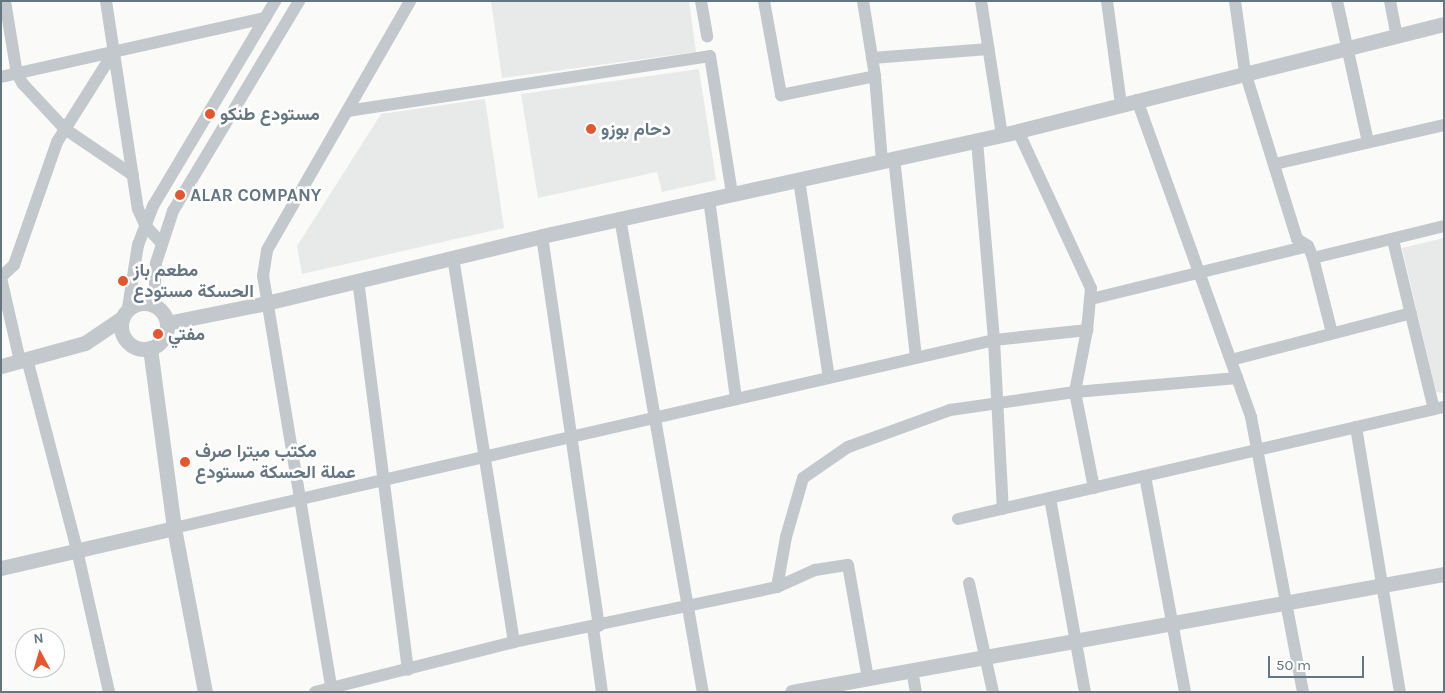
<!DOCTYPE html>
<meta charset="utf-8">
<style>
body{margin:0}
#map{position:relative;width:1445px;height:693px;overflow:hidden;background:#fafaf8;font-family:Karla,Vazirmatn,sans-serif}
div>[style]{position:absolute}
.built>*{inset:0;background:#e8e9e9}
.minor>*{height:12px;margin:-6px;padding:0 6px;transform-origin:6px;border-radius:6px;background:#c3c8cc}
.tertiary>*{height:15px;margin:-7.5px;padding:0 7.5px;transform-origin:7.5px;border-radius:7.5px;background:#c3c8cc}
.tertiary>.ring{margin:-7.5px;padding:0;box-sizing:content-box;background:none;border:15px solid #c3c8cc;border-radius:50%}
.dots>*{width:14px;height:14px;translate:-50% -50%;box-sizing:border-box;border:2px solid #fff;border-radius:50%}
span{translate:-50% -50%;white-space:nowrap;text-align:center;line-height:1.15;-webkit-text-stroke:5px #fff;paint-order:stroke}
.poi-label{font-size:18px;color:#657683;font-weight:700}
.left{translate:0 -50%;text-align:left}
.frame{position:absolute;inset:0;border:2px solid #657683;pointer-events:none}
.north{position:absolute;left:15px;top:628px;width:50px;height:50px;box-sizing:border-box;background:#fff;border:1px solid #c1c8cd;border-radius:50%;rotate:354deg;font-size:14px;font-weight:700;line-height:20px;text-align:center;color:#657683}
.north::after{content:'';display:block;margin:auto;width:18px;height:22px;background:#e4572e;clip-path:polygon(50% 0,100% 100%,50% 72%,0 100%)}
.scale{position:absolute;left:1268px;top:656px;width:96px;height:22px;box-sizing:border-box;border:2px solid #657683;border-top:0;padding-left:6px;font-size:15px;line-height:18px;white-space:nowrap;color:#657683;-webkit-text-stroke:4px #fff;paint-order:stroke}
</style>
<div id="map">
<div class="built">
<i style="clip-path:polygon(491px 1px,689px 1px,696px 52px,502px 78px)"></i>
<i style="clip-path:polygon(699px 69px,716px 180px,662px 192px,657px 172px,538px 198px,521px 94px)"></i>
<i style="clip-path:polygon(485px 99px,504px 228px,302px 274px,297px 246px,381px 114px)"></i>
<i style="clip-path:polygon(1444px 238px,1444px 393px,1436px 392px,1402px 248px)"></i>
</div>
<div class="minor">
<i style="left:5px;top:1px;width:74px;rotate:80.7deg"></i>
<i style="left:17px;top:74px;width:12px;rotate:59deg"></i>
<i style="left:23px;top:84px;width:62px;rotate:47deg"></i>
<i style="left:65px;top:129px;width:82px;rotate:34.1deg"></i>
<i style="left:106px;top:1px;width:210px;rotate:81.3deg"></i>
<i style="left:138px;top:209px;width:17px;rotate:66deg"></i>
<i style="left:145px;top:225px;width:24px;rotate:48deg"></i>
<i style="left:701px;top:1px;width:36px;rotate:80deg"></i>
<i style="left:764px;top:1px;width:96px;rotate:79.7deg"></i>
<i style="left:781px;top:95px;width:96px;rotate:-11.4deg"></i>
<i style="left:863px;top:1px;width:76px;rotate:80.9deg"></i>
<i style="left:875px;top:76px;width:85px;rotate:85.3deg"></i>
<i style="left:981px;top:1px;width:136px;rotate:81.1deg"></i>
<i style="left:1107px;top:1px;width:105px;rotate:82.3deg"></i>
<i style="left:1235px;top:1px;width:72px;rotate:82deg"></i>
<i style="left:1245px;top:72px;width:175px;rotate:72.7deg"></i>
<i style="left:1297px;top:239px;width:13px;rotate:32deg"></i>
<i style="left:1308px;top:246px;width:13px;rotate:67deg"></i>
<i style="left:1313px;top:258px;width:77px;rotate:75.8deg"></i>
<i style="left:1337px;top:1px;width:144px;rotate:77.6deg"></i>
<i style="left:1390px;top:1px;width:37px;rotate:79deg"></i>
<i style="left:872px;top:58px;width:117px;rotate:-4.4deg"></i>
<i style="left:1px;top:77px;width:271px;rotate:-12.6deg"></i>
<i style="left:1137px;top:100px;width:337px;rotate:70.2deg"></i>
<i style="left:1251px;top:417px;width:280px;rotate:79.3deg"></i>
<i style="left:347px;top:111px;width:367px;rotate:-8.6deg"></i>
<i style="left:710px;top:56px;width:140px;rotate:80.9deg"></i>
<i style="left:1018px;top:131px;width:173px;rotate:65.1deg"></i>
<i style="left:1091px;top:288px;width:42px;rotate:95.4deg"></i>
<i style="left:1087px;top:330px;width:63px;rotate:101deg"></i>
<i style="left:1075px;top:392px;width:98px;rotate:78.8deg"></i>
<i style="left:977px;top:141px;width:200px;rotate:85.1deg"></i>
<i style="left:994px;top:340px;width:169px;rotate:87deg"></i>
<i style="left:894px;top:158px;width:201px;rotate:83.7deg"></i>
<i style="left:1275px;top:164px;width:173px;rotate:-13deg"></i>
<i style="left:799px;top:180px;width:200px;rotate:81.4deg"></i>
<i style="left:709px;top:199px;width:202px;rotate:82.3deg"></i>
<i style="left:620px;top:218px;width:481px;rotate:80.1deg"></i>
<i style="left:542px;top:236px;width:394px;rotate:81.7deg"></i>
<i style="left:1393px;top:240px;width:174px;rotate:76.4deg"></i>
<i style="left:453px;top:257px;width:390px;rotate:81deg"></i>
<i style="left:1313px;top:258px;width:135px;rotate:-13.7deg"></i>
<i style="left:1px;top:277px;width:18px;rotate:-43deg"></i>
<i style="left:14px;top:265px;width:130px;rotate:-70.7deg"></i>
<i style="left:57px;top:142px;width:105px;rotate:-57.8deg"></i>
<i style="left:1px;top:278px;width:85px;rotate:77.1deg"></i>
<i style="left:358px;top:280px;width:393px;rotate:82.7deg"></i>
<i style="left:1091px;top:299px;width:223px;rotate:-13.7deg"></i>
<i style="left:154px;top:305px;width:42px;rotate:-87.3deg"></i>
<i style="left:156px;top:263px;width:55px;rotate:-71.9deg"></i>
<i style="left:173px;top:211px;width:245px;rotate:-59deg"></i>
<i style="left:128px;top:308px;width:64px;rotate:-81deg"></i>
<i style="left:138px;top:245px;width:42px;rotate:-69deg"></i>
<i style="left:153px;top:206px;width:239px;rotate:-59.2deg"></i>
<i style="left:27px;top:359px;width:197px;rotate:75.3deg"></i>
<i style="left:77px;top:550px;width:146px;rotate:77.3deg"></i>
<i style="left:1231px;top:360px;width:186px;rotate:-14.6deg"></i>
<i style="left:1356px;top:427px;width:269px;rotate:80.6deg"></i>
<i style="left:1145px;top:476px;width:220px;rotate:79.5deg"></i>
<i style="left:1050px;top:498px;width:197px;rotate:79.8deg"></i>
<i style="left:958px;top:519px;width:499px;rotate:-13deg"></i>
<i style="left:174px;top:528px;width:841px;rotate:-12.91deg"></i>
<i style="left:994px;top:340px;width:94px;rotate:-6.1deg"></i>
<i style="left:969px;top:583px;width:112px;rotate:77.6deg"></i>
<i style="left:777px;top:587px;width:42px;rotate:-24.1deg"></i>
<i style="left:815px;top:570px;width:33px;rotate:-9deg"></i>
<i style="left:848px;top:565px;width:115px;rotate:80deg"></i>
<i style="left:593px;top:628px;width:65px;rotate:82deg"></i>
<i style="left:912px;top:670px;width:22px;rotate:80deg"></i>
<i style="left:315px;top:692px;width:205px;rotate:-14.1deg"></i>
<i style="left:514px;top:642px;width:269px;rotate:-11.8deg"></i>
<i style="left:777px;top:587px;width:51px;rotate:-79.8deg"></i>
<i style="left:786px;top:537px;width:61px;rotate:-73.9deg"></i>
<i style="left:803px;top:478px;width:55px;rotate:-34.6deg"></i>
<i style="left:848px;top:447px;width:109px;rotate:-19.9deg"></i>
<i style="left:950px;top:410px;width:126px;rotate:-8.2deg"></i>
<i style="left:1075px;top:392px;width:163px;rotate:-4.9deg"></i>
<i style="left:332px;top:692px;width:422px;rotate:-99.4deg"></i>
<i style="left:263px;top:276px;width:26px;rotate:-81deg"></i>
<i style="left:267px;top:250px;width:287px;rotate:-60.1deg"></i>
</div>
<div class="tertiary">
<i class="ring" style="left:121px;top:303px;width:31px;height:31px"></i>
<i style="left:167px;top:323px;width:101px;rotate:-11.4deg"></i>
<i style="left:266px;top:303px;width:284px;rotate:-13.6deg"></i>
<i style="left:542px;top:236px;width:487px;rotate:-12.4deg"></i>
<i style="left:1018px;top:131px;width:439px;rotate:-14.1deg"></i>
<i style="left:150px;top:348px;width:182px;rotate:82.4deg"></i>
<i style="left:174px;top:528px;width:167px;rotate:79.3deg"></i>
<i style="left:1px;top:366px;width:87px;rotate:-15.3deg"></i>
<i style="left:85px;top:343px;width:45px;rotate:-34deg"></i>
<i style="left:1px;top:568px;width:178px;rotate:-13deg"></i>
<i style="left:792px;top:692px;width:663px;rotate:-10.26deg"></i>
</div>
<div class="dots">
<i style="left:210px;top:114px;background:#e4572e"></i>
<i style="left:591px;top:129px;background:#e4572e"></i>
<i style="left:180px;top:195px;background:#e4572e"></i>
<i style="left:123px;top:281px;background:#e4572e"></i>
<i style="left:158px;top:334px;background:#e4572e"></i>
<i style="left:185px;top:462px;background:#e4572e"></i>
</div>
<div class="poi-label">
<span class="left" style="left:220px;top:114px">مستودع طنكو</span>
<span class="left" style="left:601px;top:129px">دحام بوزو</span>
<span class="left" style="left:190px;top:195px">ALAR COMPANY</span>
<span class="left" style="left:133px;top:281px">مطعم باز<br>الحسكة مستودع</span>
<span class="left" style="left:168px;top:334px">مفتي</span>
<span class="left" style="left:195px;top:462px">مكتب ميترا صرف<br>عملة الحسكة مستودع</span>
</div>
<div class="frame"></div>
<div class="north">N</div>
<div class="scale">50 m</div>
</div>
